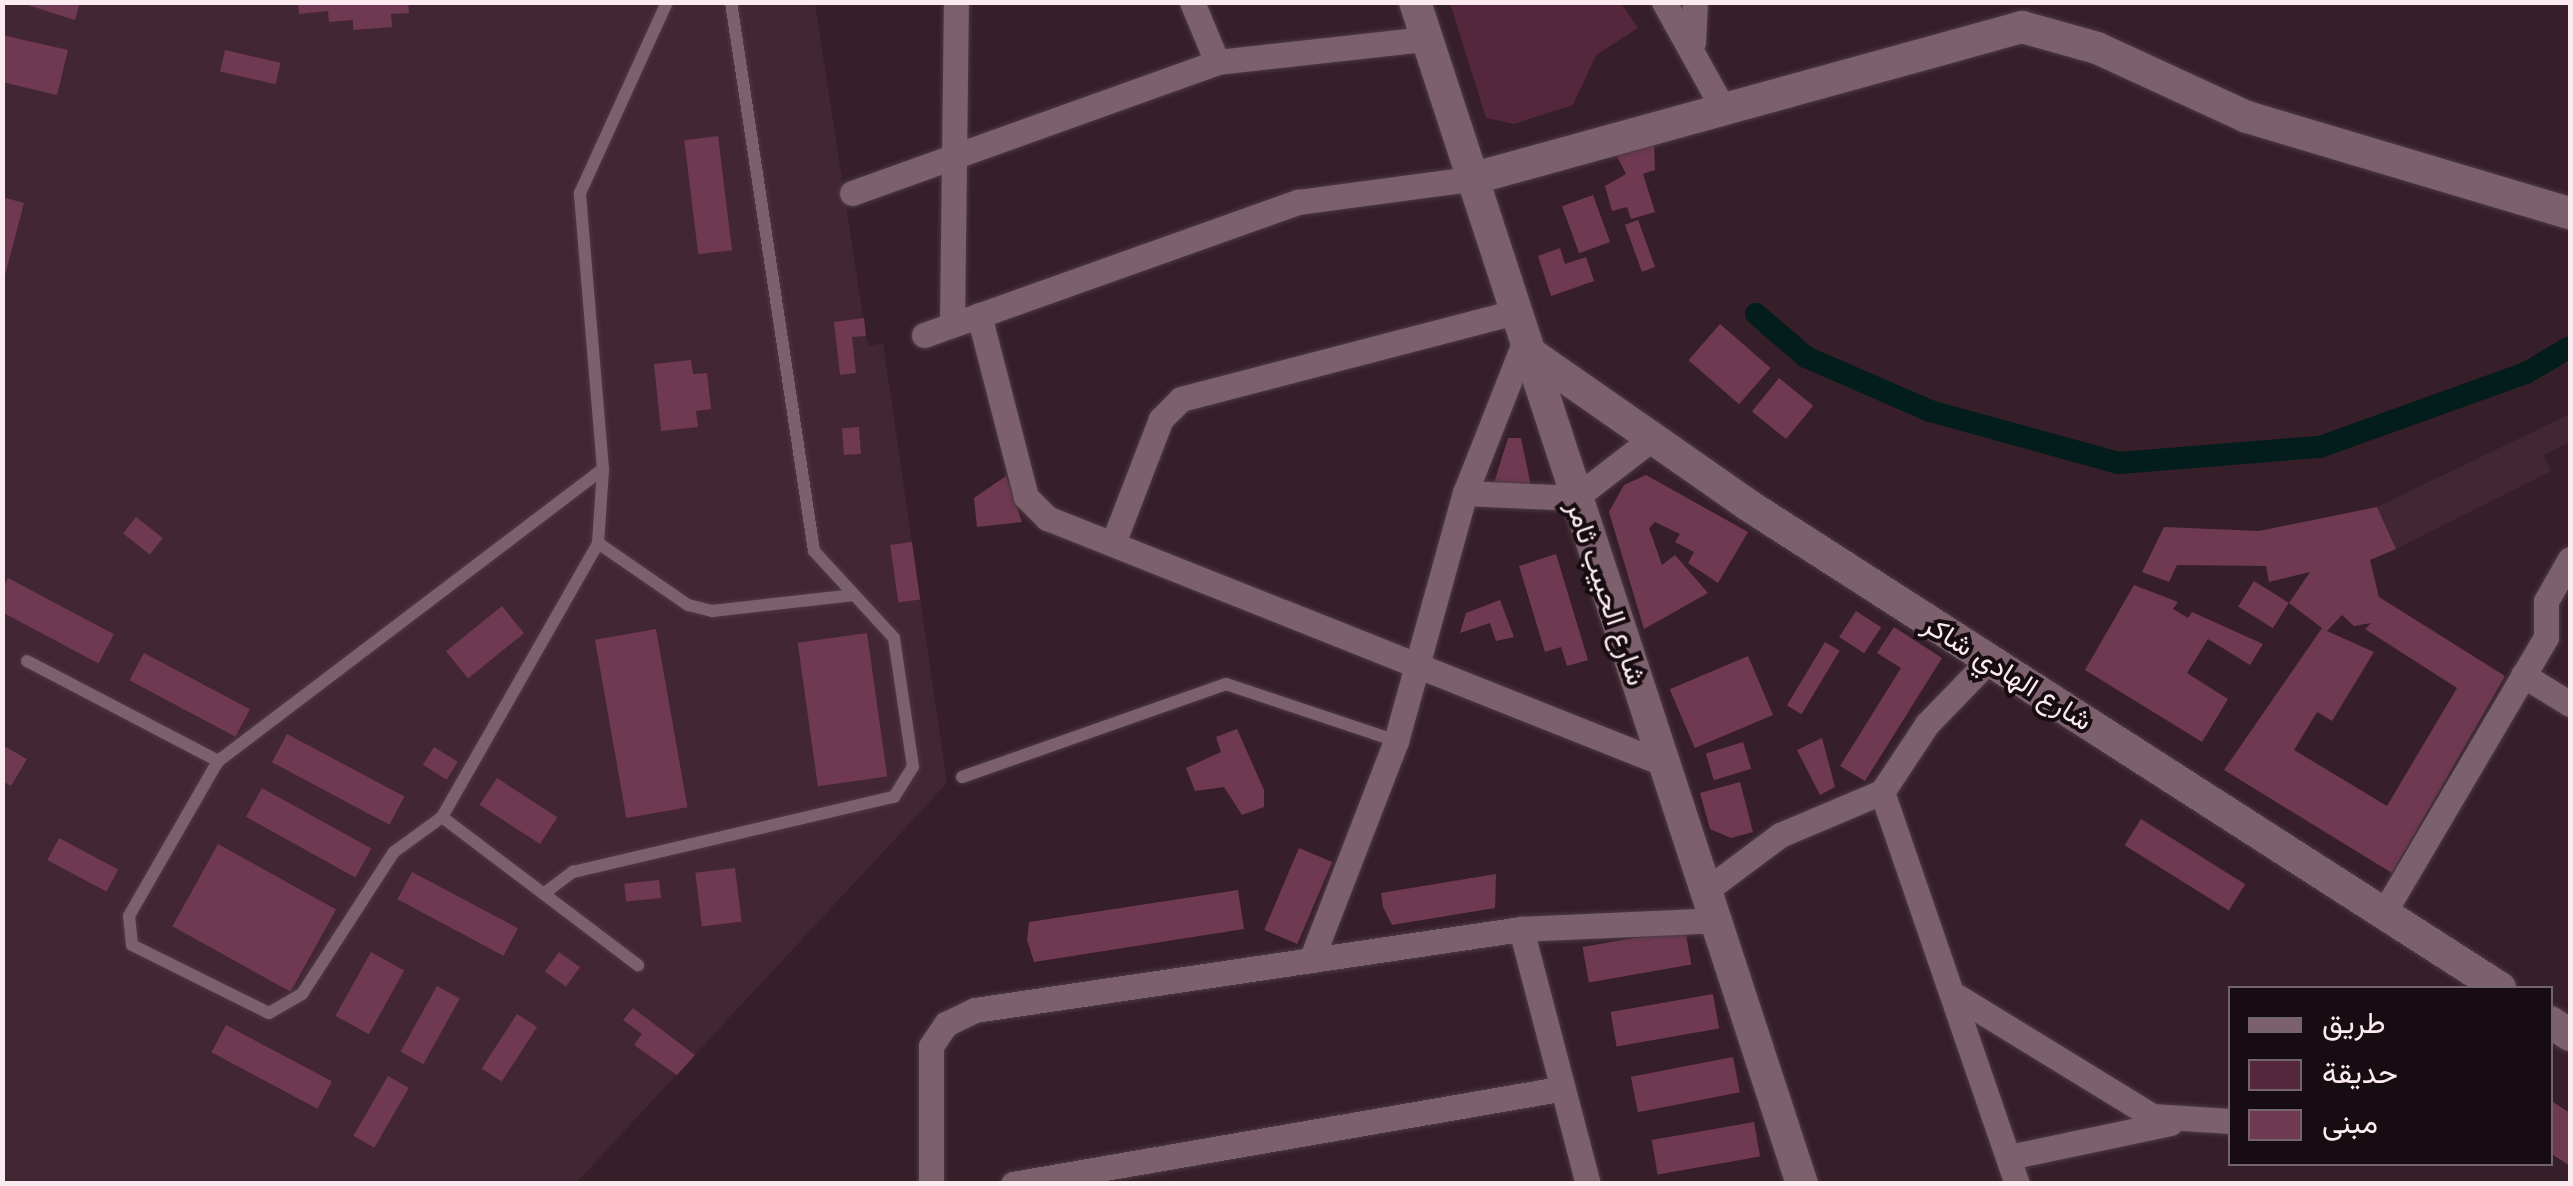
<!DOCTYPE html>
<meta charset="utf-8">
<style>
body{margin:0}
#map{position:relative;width:2573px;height:1186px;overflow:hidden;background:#361f29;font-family:Montserrat,Vazirmatn,sans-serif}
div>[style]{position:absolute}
.built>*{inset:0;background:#432633}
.green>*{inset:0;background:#54273c}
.canal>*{height:22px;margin:-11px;padding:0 11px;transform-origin:11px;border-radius:11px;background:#021d1b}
.building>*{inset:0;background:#703952;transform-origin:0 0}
.roads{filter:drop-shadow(0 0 2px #4d3a43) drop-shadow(0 0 2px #4d3a43)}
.service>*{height:12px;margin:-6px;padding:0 6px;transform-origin:6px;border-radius:6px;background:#7c606c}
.minor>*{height:25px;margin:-12.5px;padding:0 12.5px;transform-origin:12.5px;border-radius:12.5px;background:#7c606c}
.tertiary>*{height:32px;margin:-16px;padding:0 16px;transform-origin:16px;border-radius:16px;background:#7c606c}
span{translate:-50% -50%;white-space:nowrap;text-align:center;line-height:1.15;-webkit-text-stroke:8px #170c11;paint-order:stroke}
.street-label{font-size:28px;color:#fbebf1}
.frame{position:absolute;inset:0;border:5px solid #fbebf1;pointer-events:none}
.legend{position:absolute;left:2228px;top:986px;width:325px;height:180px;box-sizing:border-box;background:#170c11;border:2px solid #72656b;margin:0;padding:12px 18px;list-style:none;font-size:30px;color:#fbebf1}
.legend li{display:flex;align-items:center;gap:20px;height:50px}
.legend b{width:50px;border:2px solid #72656b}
</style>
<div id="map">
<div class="built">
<i style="clip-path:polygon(2px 3px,815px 3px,866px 336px,869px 346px,883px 343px,947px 783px,576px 1183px,3px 1183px)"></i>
<i style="clip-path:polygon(2570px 414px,2570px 442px,2544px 455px,2551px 471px,2396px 549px,2377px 507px)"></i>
</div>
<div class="green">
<i style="clip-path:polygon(1450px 3px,1621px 3px,1638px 28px,1596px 55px,1573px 105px,1514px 124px,1486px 118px)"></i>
</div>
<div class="canal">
<i style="left:1756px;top:314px;width:66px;rotate:40.7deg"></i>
<i style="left:1806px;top:357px;width:135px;rotate:23.5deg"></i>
<i style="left:1930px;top:411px;width:196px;rotate:15.4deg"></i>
<i style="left:2119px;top:463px;width:202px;rotate:-4.6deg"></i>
<i style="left:2320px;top:447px;width:219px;rotate:-19.8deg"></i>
<i style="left:2526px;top:373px;width:51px;rotate:-30.6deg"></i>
</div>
<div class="building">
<i style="clip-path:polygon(18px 2px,80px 2px,75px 20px)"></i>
<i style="clip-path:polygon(298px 2px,408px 2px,409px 13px,391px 14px,392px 27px,353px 30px,353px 20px,329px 22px,328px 11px,299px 14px)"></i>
<i style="clip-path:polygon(2px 35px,68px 50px,57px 95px,2px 82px)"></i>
<i style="left:225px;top:50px;width:57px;height:22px;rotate:13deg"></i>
<i style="left:718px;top:136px;width:115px;height:34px;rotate:83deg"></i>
<i style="clip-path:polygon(1654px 142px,1655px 170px,1643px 174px,1655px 212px,1631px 219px,1627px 207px,1612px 211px,1605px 186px,1626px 174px,1612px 147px)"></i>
<i style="left:1593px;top:195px;width:50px;height:33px;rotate:70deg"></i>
<i style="clip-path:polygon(2px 197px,24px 203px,4px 279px,2px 278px)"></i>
<i style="left:1638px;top:220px;width:50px;height:14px;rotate:70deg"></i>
<i style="clip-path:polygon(1560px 248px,1565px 264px,1586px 257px,1594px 281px,1551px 296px,1538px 256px)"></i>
<i style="clip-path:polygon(864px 318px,866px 336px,852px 337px,856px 373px,840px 375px,834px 322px)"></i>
<i style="left:1720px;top:324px;width:67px;height:48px;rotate:41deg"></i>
<i style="clip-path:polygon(691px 360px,693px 374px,707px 373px,711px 409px,696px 411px,698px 427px,661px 431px,654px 364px)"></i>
<i style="left:1779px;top:378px;width:44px;height:43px;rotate:39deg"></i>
<i style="left:859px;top:427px;width:27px;height:17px;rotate:86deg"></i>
<i style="clip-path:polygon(1508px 438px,1521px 438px,1531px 486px,1494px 483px)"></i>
<i style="clip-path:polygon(1646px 475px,1748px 532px,1718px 583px,1688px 563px,1694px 552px,1675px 542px,1680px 534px,1655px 522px,1649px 528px,1662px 565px,1675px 555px,1708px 593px,1644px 629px,1609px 512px,1624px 485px)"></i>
<i style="clip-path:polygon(1006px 476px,1022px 522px,977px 527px,974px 498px)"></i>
<i style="clip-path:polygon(evenodd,2377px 507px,2396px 549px,2370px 560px,2379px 597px,2505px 676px,2392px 873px,2224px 770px,2322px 628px,2289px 603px,2310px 572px,2269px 582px,2266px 566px,2177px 565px,2169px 582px,2142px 572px,2164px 527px,2259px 531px,2377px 507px,2342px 615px,2354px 626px,2371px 623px,2365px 629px,2457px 688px,2387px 806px,2294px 750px,2317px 712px,2332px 721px,2374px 652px,2327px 631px,2342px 615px)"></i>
<i style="left:136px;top:517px;width:34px;height:21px;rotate:38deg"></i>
<i style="left:912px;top:542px;width:58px;height:22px;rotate:82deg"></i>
<i style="clip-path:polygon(1556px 554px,1588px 660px,1567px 666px,1561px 647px,1545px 652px,1519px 566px)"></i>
<i style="left:8px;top:578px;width:120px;height:33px;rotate:28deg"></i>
<i style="left:2254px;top:581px;width:41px;height:30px;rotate:32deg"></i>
<i style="clip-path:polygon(2134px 585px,2178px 602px,2173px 609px,2188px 618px,2192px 612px,2263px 644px,2250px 665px,2208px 639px,2187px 673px,2228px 699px,2202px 742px,2085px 670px)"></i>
<i style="clip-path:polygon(1500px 600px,1514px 637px,1496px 641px,1490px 623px,1460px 633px,1466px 613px)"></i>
<i style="left:502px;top:606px;width:35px;height:72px;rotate:51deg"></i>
<i style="left:1856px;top:611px;width:30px;height:31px;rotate:33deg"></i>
<i style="clip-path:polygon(1894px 627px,1942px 658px,1865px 781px,1840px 766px,1901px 668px,1877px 653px)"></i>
<i style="left:656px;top:629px;width:181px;height:62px;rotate:80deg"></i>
<i style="left:867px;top:633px;width:145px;height:70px;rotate:82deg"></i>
<i style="left:1825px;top:642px;width:17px;height:74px;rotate:31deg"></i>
<i style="left:144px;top:653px;width:120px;height:31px;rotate:28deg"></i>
<i style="left:1748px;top:656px;width:64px;height:85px;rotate:67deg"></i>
<i style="clip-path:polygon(1237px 729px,1264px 790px,1264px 807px,1242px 815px,1224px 787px,1195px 791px,1186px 768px,1221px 752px,1216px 737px)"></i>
<i style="left:287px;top:734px;width:133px;height:32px;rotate:28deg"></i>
<i style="clip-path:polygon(1822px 738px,1835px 787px,1820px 795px,1797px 750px)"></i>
<i style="left:1743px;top:742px;width:28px;height:39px;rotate:73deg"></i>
<i style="clip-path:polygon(2px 745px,27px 759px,11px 786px,2px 781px)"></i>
<i style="left:434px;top:747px;width:28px;height:21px;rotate:32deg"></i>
<i style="left:497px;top:778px;width:72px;height:32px;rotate:33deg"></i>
<i style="clip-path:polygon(1740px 782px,1753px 832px,1731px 838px,1710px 829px,1700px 793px)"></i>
<i style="left:262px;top:788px;width:125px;height:33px;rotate:29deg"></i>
<i style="left:2141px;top:819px;width:123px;height:31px;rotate:32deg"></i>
<i style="left:59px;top:838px;width:67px;height:25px;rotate:28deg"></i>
<i style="left:218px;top:844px;width:135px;height:94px;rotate:29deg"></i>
<i style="left:1299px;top:848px;width:36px;height:89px;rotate:23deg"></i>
<i style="left:735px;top:868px;width:54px;height:40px;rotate:83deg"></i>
<i style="left:412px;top:872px;width:120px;height:31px;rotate:28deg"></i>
<i style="clip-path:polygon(1496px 874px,1495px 908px,1392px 925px,1383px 907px,1381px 893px)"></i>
<i style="left:659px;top:880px;width:18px;height:35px;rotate:84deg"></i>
<i style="clip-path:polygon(1238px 890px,1244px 929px,1034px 962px,1027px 940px,1029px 922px)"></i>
<i style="left:1685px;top:929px;width:36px;height:104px;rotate:80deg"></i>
<i style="left:371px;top:952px;width:38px;height:73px;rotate:29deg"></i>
<i style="left:559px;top:952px;width:26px;height:24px;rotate:36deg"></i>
<i style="left:437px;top:986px;width:26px;height:75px;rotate:29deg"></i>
<i style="left:1713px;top:994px;width:35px;height:104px;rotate:80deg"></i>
<i style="clip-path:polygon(633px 1008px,695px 1055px,677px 1075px,634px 1045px,642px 1034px,623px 1020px)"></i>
<i style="left:517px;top:1014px;width:24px;height:65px;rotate:33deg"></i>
<i style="left:226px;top:1025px;width:120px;height:31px;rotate:28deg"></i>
<i style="left:1733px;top:1057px;width:36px;height:104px;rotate:79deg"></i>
<i style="left:388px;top:1076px;width:24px;height:69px;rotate:30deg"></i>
<i style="clip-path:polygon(2550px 1100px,2570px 1113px,2570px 1166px,2550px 1153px)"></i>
<i style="left:1754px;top:1122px;width:35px;height:104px;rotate:80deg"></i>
</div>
<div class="roads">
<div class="service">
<i style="left:603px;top:469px;width:483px;rotate:142.8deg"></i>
<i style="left:218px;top:761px;width:179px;rotate:119.9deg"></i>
<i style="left:129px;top:916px;width:29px;rotate:84deg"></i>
<i style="left:132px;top:945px;width:153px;rotate:26.4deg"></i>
<i style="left:269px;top:1013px;width:38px;rotate:-30deg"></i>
<i style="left:302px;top:994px;width:169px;rotate:-57.1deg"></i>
<i style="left:394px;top:852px;width:59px;rotate:-36.1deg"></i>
<i style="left:442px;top:817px;width:315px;rotate:-60.3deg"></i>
<i style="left:598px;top:543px;width:74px;rotate:-86.1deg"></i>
<i style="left:603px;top:469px;width:277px;rotate:-94.8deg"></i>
<i style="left:580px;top:193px;width:210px;rotate:-65.5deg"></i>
<i style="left:598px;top:543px;width:109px;rotate:34.6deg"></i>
<i style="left:688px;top:605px;width:25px;rotate:14deg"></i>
<i style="left:712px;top:611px;width:143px;rotate:-6.4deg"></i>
<i style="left:27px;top:661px;width:216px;rotate:27.6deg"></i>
<i style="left:962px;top:777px;width:280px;rotate:-19.4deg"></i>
<i style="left:1226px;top:684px;width:179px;rotate:18.5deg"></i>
<i style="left:442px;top:817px;width:246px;rotate:37.1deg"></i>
<i style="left:546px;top:892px;width:34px;rotate:-37deg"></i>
<i style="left:573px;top:872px;width:330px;rotate:-13.2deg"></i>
<i style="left:894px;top:797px;width:36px;rotate:-58deg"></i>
<i style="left:913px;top:767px;width:130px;rotate:-98.4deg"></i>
<i style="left:894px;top:638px;width:118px;rotate:-132.6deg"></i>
<i style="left:814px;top:551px;width:555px;rotate:-98.6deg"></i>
</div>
<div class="minor">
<i style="left:1192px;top:2px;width:65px;rotate:67.4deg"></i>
<i style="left:1664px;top:2px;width:115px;rotate:61deg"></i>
<i style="left:1693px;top:42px;width:40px;rotate:-87.1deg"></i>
<i style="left:852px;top:193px;width:388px;rotate:-19.7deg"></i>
<i style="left:1217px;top:62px;width:209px;rotate:-6.3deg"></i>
<i style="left:979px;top:315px;width:188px;rotate:75.5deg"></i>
<i style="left:1026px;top:497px;width:30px;rotate:45deg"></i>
<i style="left:1047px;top:518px;width:665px;rotate:21.71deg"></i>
<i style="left:952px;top:324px;width:322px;rotate:-89.3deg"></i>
<i style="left:924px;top:335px;width:397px;rotate:-19.6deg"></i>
<i style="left:1298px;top:202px;width:175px;rotate:-7.6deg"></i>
<i style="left:1465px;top:493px;width:110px;rotate:2.6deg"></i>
<i style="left:1575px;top:498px;width:95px;rotate:-37.7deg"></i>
<i style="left:1115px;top:538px;width:128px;rotate:-68.9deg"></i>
<i style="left:1161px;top:419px;width:28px;rotate:-45deg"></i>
<i style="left:1181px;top:399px;width:344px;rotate:-14.6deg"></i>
<i style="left:2523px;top:675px;width:55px;rotate:31.7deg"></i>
<i style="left:1882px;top:792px;width:415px;rotate:71deg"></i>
<i style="left:1709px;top:888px;width:89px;rotate:-36.7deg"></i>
<i style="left:1780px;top:835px;width:111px;rotate:-22.9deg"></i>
<i style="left:1882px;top:792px;width:82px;rotate:-56.5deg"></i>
<i style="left:1927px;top:724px;width:89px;rotate:-45.9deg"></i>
<i style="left:2383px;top:914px;width:321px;rotate:-59.5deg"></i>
<i style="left:2546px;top:637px;width:36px;rotate:-90deg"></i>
<i style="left:2546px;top:601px;width:48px;rotate:-60.3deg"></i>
<i style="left:1521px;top:929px;width:264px;rotate:75.3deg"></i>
<i style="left:1313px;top:955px;width:230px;rotate:-68.8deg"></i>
<i style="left:1396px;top:741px;width:257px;rotate:-74.5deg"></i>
<i style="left:1465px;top:493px;width:158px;rotate:-68.5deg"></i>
<i style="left:1958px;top:997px;width:228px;rotate:31.5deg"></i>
<i style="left:2152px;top:1116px;width:78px;rotate:3.7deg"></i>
<i style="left:2009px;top:1157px;width:165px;rotate:-11.9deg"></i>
<i style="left:931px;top:1184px;width:138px;rotate:-90deg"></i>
<i style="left:931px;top:1046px;width:27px;rotate:-56deg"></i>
<i style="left:946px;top:1024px;width:32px;rotate:-26deg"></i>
<i style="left:975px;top:1010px;width:552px;rotate:-8.44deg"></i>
<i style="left:1521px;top:929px;width:198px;rotate:-2.6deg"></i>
<i style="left:1013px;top:1184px;width:554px;rotate:-9.87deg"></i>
</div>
<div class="tertiary">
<i style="left:1415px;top:2px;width:1244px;rotate:71.87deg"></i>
<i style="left:1471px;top:179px;width:572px;rotate:-15.42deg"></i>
<i style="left:2022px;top:27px;width:78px;rotate:15.6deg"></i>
<i style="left:2097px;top:48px;width:165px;rotate:24.7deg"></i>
<i style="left:2247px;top:117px;width:337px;rotate:16.6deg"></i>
<i style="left:1526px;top:350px;width:271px;rotate:34.9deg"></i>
<i style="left:1748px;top:505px;width:894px;rotate:32.71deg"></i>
<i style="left:2550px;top:1022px;width:24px;rotate:33deg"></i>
</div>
</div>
<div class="street-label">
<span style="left:1607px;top:593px;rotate:71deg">شارع الحبيب ثامر</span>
<span style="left:2008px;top:672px;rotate:32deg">شارع الهادي شاكر</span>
</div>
<div class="frame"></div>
<ul class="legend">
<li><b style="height:12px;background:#7c606c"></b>طريق</li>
<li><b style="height:28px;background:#54273c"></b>حديقة</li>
<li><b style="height:28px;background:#703952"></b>مبنى</li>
</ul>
</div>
